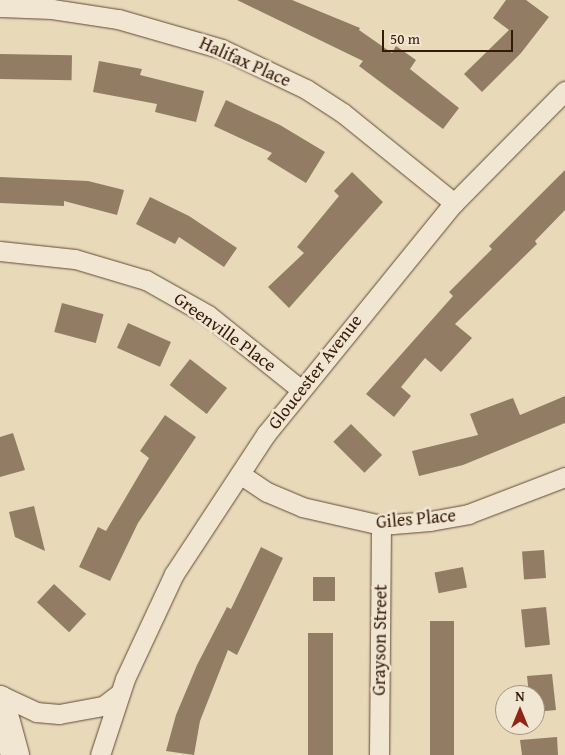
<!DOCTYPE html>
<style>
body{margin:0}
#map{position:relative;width:565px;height:755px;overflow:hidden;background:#e8d9b9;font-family:"Gentium Book Plus",serif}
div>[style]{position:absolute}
.building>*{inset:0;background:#927d64;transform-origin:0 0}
.roads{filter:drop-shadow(0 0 1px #614a34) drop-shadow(0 0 1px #614a34)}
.street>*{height:19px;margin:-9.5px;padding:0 9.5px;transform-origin:9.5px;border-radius:9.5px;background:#f0e6d2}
.secondary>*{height:28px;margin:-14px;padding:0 14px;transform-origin:14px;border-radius:14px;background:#f0e6d2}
span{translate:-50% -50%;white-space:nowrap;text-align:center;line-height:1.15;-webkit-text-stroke:5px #f0e6d2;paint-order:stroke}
.street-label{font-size:18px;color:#341a07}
.north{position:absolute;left:495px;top:685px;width:50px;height:50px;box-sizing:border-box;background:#f0e6d2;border:1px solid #a59481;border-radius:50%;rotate:0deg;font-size:14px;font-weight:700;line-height:20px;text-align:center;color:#341a07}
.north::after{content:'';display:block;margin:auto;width:18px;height:22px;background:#8f2418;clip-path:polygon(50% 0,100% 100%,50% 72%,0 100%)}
.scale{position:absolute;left:382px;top:30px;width:131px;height:22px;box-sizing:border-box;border:2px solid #341a07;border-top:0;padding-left:6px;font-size:15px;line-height:18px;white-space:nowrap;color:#341a07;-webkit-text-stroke:4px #f0e6d2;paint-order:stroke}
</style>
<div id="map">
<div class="building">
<i style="clip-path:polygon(237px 0,292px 0,360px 28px,359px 30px,392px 53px,396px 46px,416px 60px,410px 69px,459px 108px,443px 129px,359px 66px,363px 61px)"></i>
<i style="clip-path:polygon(506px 0,526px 0,549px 17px,521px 53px,482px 92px,464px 74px,509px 30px,493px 18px)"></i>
<i style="left:0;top:54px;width:72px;height:25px;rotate:1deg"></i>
<i style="clip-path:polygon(99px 61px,142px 69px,140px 75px,204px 91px,196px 122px,155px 112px,157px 104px,93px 92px)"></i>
<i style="clip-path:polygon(226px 100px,280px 125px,325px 152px,306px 183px,267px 159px,272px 153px,214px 126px)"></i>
<i style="clip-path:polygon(565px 170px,565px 210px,535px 241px,537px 244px,455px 324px,472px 338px,441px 372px,425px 358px,401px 387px,411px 396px,394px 417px,366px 394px,453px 296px,449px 292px,492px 249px,489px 246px)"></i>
<i style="clip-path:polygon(352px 172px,383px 202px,289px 308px,268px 287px,304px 253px,297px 247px,339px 196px,334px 191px)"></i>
<i style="clip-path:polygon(0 177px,88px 181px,124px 190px,117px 215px,64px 201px,64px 206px,0 203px)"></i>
<i style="clip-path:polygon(150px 197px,189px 216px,237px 248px,224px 267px,179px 237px,175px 244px,136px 224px)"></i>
<i style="left:62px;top:303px;width:43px;height:30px;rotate:15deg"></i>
<i style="left:128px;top:323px;width:47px;height:27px;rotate:24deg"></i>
<i style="left:190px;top:359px;width:47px;height:33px;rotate:38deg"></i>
<i style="clip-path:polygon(565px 396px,565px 423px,463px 465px,419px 476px,412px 451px,478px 435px,470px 414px,513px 398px,520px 415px)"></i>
<i style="clip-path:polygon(165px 415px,196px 437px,138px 523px,110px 581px,79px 567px,98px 527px,106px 531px,149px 458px,140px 451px)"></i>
<i style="left:351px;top:424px;width:44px;height:25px;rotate:45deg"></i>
<i style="clip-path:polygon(13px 433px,25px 470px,0 477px,0 437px)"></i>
<i style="clip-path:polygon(34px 506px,45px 551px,15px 537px,9px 512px)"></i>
<i style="clip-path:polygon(261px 547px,283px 558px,237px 655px,228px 650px,200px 721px,194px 755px,166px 751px,176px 715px,197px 665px,227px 607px,231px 609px)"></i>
<i style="left:544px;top:550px;width:28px;height:22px;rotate:86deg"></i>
<i style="left:463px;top:567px;width:21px;height:29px;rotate:79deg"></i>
<i style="left:313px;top:577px;width:22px;height:24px"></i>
<i style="left:54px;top:584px;width:44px;height:25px;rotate:43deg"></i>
<i style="left:546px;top:607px;width:38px;height:25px;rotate:84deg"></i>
<i style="left:430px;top:621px;width:24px;height:134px"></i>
<i style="left:308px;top:633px;width:25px;height:122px"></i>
<i style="clip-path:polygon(552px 674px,556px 710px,535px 712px,535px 695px,529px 695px,527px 676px)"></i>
<i style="clip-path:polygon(557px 737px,558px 755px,522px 755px,520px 740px)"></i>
</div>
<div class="roads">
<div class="street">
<i style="left:0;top:7px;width:52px;rotate:2.2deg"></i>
<i style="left:52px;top:9px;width:67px;rotate:8.6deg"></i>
<i style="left:118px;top:19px;width:108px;rotate:16.1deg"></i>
<i style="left:222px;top:49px;width:93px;rotate:25.5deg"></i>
<i style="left:306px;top:89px;width:44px;rotate:33deg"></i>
<i style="left:343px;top:113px;width:143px;rotate:39deg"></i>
<i style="left:0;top:251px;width:75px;rotate:6.1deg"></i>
<i style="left:75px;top:259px;width:74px;rotate:16.5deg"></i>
<i style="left:146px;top:280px;width:71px;rotate:29.4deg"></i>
<i style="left:208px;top:315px;width:118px;rotate:38.8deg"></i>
<i style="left:240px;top:474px;width:32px;rotate:34deg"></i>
<i style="left:267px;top:492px;width:38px;rotate:23deg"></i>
<i style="left:302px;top:507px;width:81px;rotate:12.8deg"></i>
<i style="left:381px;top:525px;width:49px;rotate:-4.7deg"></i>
<i style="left:430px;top:521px;width:39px;rotate:-10deg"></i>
<i style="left:468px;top:514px;width:104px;rotate:-20.9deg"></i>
<i style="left:0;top:695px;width:40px;rotate:25deg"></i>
<i style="left:36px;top:712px;width:23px;rotate:5deg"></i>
<i style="left:59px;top:714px;width:45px;rotate:-10.3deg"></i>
<i style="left:103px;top:706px;width:21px;rotate:-37deg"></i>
<i style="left:100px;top:755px;width:80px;rotate:-71.8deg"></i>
<i style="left:125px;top:679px;width:116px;rotate:-65deg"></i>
<i style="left:174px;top:574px;width:168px;rotate:-56.7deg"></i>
<i style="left:266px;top:434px;width:298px;rotate:-50.9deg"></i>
<i style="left:454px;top:203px;width:158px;rotate:-45.3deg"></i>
<i style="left:379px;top:755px;width:230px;rotate:-89.5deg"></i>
</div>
<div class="secondary">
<i style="left:0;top:700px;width:57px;rotate:74.7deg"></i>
</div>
</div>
<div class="street-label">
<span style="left:245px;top:62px;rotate:24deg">Halifax Place</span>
<span style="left:225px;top:332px;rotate:36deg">Greenville Place</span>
<span style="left:315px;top:372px;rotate:-52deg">Gloucester Avenue</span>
<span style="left:416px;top:519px;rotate:-5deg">Giles Place</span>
<span style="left:380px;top:640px;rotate:-89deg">Grayson Street</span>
</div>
<div class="north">N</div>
<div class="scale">50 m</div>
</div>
